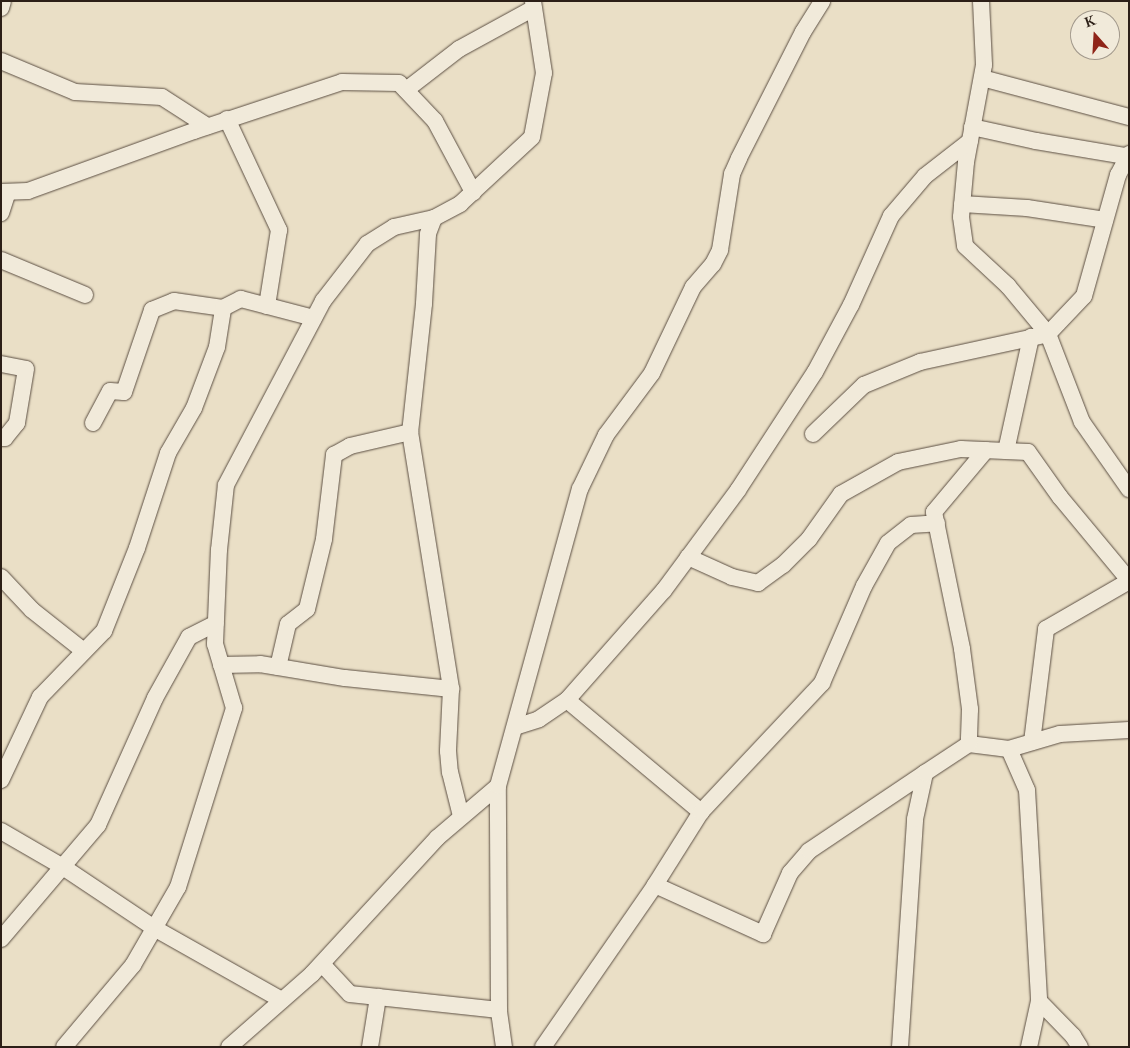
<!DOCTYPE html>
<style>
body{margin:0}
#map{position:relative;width:1130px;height:1048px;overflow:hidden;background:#eadfc6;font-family:Cardo,serif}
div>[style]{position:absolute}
.roads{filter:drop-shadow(0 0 1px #5c4f43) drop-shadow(0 0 1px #5c4f43)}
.minor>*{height:16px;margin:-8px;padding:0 8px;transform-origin:8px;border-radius:8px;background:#f1eada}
span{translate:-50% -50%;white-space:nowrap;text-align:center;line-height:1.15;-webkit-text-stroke:4px #f1eada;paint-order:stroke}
.frame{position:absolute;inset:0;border:2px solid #2c1f17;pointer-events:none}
.north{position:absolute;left:1070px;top:10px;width:50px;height:50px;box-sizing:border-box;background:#f1eada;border:1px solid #a2998c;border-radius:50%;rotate:341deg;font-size:14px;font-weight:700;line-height:20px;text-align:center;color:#2c1f17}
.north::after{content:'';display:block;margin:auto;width:18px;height:22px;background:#8f2418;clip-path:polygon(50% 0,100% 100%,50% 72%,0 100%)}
</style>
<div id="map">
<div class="roads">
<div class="minor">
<i style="left:981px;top:1px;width:64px;rotate:87.3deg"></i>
<i style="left:984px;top:65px;width:99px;rotate:100.5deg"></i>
<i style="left:966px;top:162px;width:55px;rotate:95.2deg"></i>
<i style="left:961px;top:217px;width:29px;rotate:82deg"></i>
<i style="left:965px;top:246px;width:59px;rotate:42.9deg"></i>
<i style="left:1008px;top:286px;width:62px;rotate:50.2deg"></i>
<i style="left:1048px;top:334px;width:94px;rotate:68.9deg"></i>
<i style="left:1082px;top:422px;width:82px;rotate:55deg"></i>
<i style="left:1px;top:8px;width:7px;rotate:-74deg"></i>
<i style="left:1px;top:61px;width:80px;rotate:22.7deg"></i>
<i style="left:75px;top:92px;width:87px;rotate:3.3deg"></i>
<i style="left:162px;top:97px;width:54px;rotate:32.8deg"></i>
<i style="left:982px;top:78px;width:152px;rotate:14.9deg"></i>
<i style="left:406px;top:90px;width:67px;rotate:-37.7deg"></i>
<i style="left:459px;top:49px;width:85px;rotate:-28.7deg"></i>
<i style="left:227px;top:119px;width:123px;rotate:64.9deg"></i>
<i style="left:279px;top:230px;width:77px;rotate:99deg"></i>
<i style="left:972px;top:127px;width:66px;rotate:12.3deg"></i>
<i style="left:1036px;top:141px;width:91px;rotate:9.5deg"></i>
<i style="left:1px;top:192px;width:27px;rotate:-2deg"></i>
<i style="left:28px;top:191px;width:177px;rotate:-19.9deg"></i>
<i style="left:194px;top:131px;width:156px;rotate:-18.3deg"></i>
<i style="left:342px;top:82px;width:57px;rotate:1deg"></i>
<i style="left:399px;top:83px;width:52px;rotate:46.5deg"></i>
<i style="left:435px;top:121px;width:81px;rotate:61.8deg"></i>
<i style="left:962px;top:204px;width:65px;rotate:3.5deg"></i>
<i style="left:1027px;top:208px;width:79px;rotate:8.7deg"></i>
<i style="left:1px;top:213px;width:22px;rotate:-72deg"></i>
<i style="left:434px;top:218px;width:17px;rotate:111deg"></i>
<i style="left:428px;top:234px;width:70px;rotate:93.3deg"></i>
<i style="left:424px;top:304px;width:129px;rotate:96.2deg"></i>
<i style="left:410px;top:432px;width:260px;rotate:80.9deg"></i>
<i style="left:451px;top:689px;width:62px;rotate:92.8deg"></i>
<i style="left:448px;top:751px;width:21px;rotate:85deg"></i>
<i style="left:450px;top:772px;width:45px;rotate:76deg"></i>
<i style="left:1px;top:260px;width:91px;rotate:22.6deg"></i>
<i style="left:1px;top:364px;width:25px;rotate:11deg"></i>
<i style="left:26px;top:369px;width:55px;rotate:99.5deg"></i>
<i style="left:17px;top:423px;width:19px;rotate:129deg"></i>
<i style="left:5px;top:438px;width:4px;rotate:180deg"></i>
<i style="left:93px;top:423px;width:36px;rotate:-62deg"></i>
<i style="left:110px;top:391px;width:14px;rotate:4deg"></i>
<i style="left:124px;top:392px;width:87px;rotate:-71.1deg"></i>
<i style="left:152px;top:310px;width:24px;rotate:-22deg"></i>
<i style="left:174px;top:301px;width:49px;rotate:8.1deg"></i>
<i style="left:813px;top:434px;width:71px;rotate:-43.9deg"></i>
<i style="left:864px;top:385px;width:61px;rotate:-22.3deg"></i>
<i style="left:920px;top:362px;width:131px;rotate:-12.3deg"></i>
<i style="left:1048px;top:334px;width:52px;rotate:-46.5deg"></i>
<i style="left:1084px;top:296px;width:126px;rotate:-74.3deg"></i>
<i style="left:1118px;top:175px;width:24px;rotate:-62deg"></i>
<i style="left:986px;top:450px;width:81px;rotate:130deg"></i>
<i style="left:934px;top:512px;width:140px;rotate:78.4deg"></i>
<i style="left:962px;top:649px;width:61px;rotate:82.4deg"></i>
<i style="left:970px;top:709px;width:35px;rotate:92deg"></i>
<i style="left:969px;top:744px;width:40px;rotate:7.1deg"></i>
<i style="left:1009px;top:749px;width:45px;rotate:66.3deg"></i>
<i style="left:1027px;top:790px;width:211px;rotate:86.7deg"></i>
<i style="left:1039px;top:1001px;width:49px;rotate:45.8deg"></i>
<i style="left:1073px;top:1036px;width:13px;rotate:58deg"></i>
<i style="left:1006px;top:451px;width:117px;rotate:-77.6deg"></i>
<i style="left:688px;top:557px;width:48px;rotate:24.4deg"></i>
<i style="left:732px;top:577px;width:27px;rotate:13deg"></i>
<i style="left:758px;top:583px;width:31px;rotate:-36deg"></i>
<i style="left:783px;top:565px;width:37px;rotate:-45deg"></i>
<i style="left:809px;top:539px;width:55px;rotate:-54.6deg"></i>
<i style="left:841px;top:494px;width:65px;rotate:-29.3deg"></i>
<i style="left:898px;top:462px;width:64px;rotate:-11.7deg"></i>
<i style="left:961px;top:449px;width:67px;rotate:2.6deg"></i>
<i style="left:1028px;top:452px;width:55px;rotate:54.6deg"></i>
<i style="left:1060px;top:497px;width:108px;rotate:50.3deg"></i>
<i style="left:1px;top:577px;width:45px;rotate:46.8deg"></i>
<i style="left:32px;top:610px;width:66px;rotate:38.3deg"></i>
<i style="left:221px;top:665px;width:39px;rotate:-1deg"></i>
<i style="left:260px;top:664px;width:86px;rotate:9.4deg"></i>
<i style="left:345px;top:678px;width:107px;rotate:5.9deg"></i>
<i style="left:278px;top:667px;width:44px;rotate:-76.9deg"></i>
<i style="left:288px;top:624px;width:24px;rotate:-38deg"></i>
<i style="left:307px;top:609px;width:72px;rotate:-76.3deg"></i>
<i style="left:324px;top:539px;width:85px;rotate:-83.2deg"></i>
<i style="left:334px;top:455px;width:18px;rotate:-29deg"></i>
<i style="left:350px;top:446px;width:62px;rotate:-13.1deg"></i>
<i style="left:567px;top:700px;width:175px;rotate:39.9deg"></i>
<i style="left:515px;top:727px;width:25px;rotate:-18deg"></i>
<i style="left:539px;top:719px;width:34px;rotate:-34deg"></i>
<i style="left:567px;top:700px;width:147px;rotate:-48.6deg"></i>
<i style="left:664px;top:590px;width:124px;rotate:-53.5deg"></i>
<i style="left:738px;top:490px;width:141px;rotate:-56.9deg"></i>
<i style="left:815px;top:372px;width:76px;rotate:-61.8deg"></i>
<i style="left:851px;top:305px;width:98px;rotate:-65.8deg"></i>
<i style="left:891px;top:216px;width:52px;rotate:-49.6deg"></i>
<i style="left:925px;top:176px;width:57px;rotate:-37.9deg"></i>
<i style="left:1032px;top:742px;width:114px;rotate:-82.9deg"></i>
<i style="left:1046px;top:629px;width:96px;rotate:-30deg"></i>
<i style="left:1009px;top:749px;width:53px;rotate:-16.4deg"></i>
<i style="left:1060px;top:734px;width:69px;rotate:-3.3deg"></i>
<i style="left:1px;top:780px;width:92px;rotate:-64.8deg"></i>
<i style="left:40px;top:697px;width:92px;rotate:-45.9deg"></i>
<i style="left:104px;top:631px;width:89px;rotate:-68.3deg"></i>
<i style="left:137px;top:548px;width:100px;rotate:-71.9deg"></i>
<i style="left:168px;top:453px;width:52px;rotate:-60deg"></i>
<i style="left:194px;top:408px;width:65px;rotate:-69.3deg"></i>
<i style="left:217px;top:347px;width:39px;rotate:-81deg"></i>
<i style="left:223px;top:308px;width:20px;rotate:-27deg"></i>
<i style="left:241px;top:299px;width:75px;rotate:14.6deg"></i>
<i style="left:1px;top:831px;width:72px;rotate:30.1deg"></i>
<i style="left:63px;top:867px;width:110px;rotate:33.8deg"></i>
<i style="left:154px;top:928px;width:147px;rotate:29.4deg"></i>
<i style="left:655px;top:885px;width:119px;rotate:24.4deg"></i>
<i style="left:763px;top:934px;width:67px;rotate:-66.1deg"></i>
<i style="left:790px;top:873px;width:29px;rotate:-49deg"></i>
<i style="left:809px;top:851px;width:140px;rotate:-33.9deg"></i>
<i style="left:1px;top:939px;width:150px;rotate:-49.6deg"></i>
<i style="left:98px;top:825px;width:139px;rotate:-65.8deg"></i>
<i style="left:155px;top:698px;width:70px;rotate:-60.9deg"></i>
<i style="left:189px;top:637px;width:30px;rotate:-27deg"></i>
<i style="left:322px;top:964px;width:41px;rotate:47deg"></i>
<i style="left:350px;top:994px;width:150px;rotate:6.1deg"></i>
<i style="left:64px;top:1047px;width:107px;rotate:-49.9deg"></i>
<i style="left:133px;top:965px;width:90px;rotate:-60deg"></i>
<i style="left:178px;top:887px;width:188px;rotate:-72.6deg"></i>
<i style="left:234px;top:708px;width:67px;rotate:-106.5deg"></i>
<i style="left:215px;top:644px;width:94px;rotate:-87.6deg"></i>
<i style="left:219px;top:550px;width:65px;rotate:-83.9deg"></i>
<i style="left:226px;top:485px;width:208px;rotate:-62.2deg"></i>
<i style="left:323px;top:301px;width:72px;rotate:-52.3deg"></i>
<i style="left:367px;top:244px;width:32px;rotate:-32deg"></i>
<i style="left:394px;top:227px;width:41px;rotate:-12.7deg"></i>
<i style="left:434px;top:218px;width:30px;rotate:-28deg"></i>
<i style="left:460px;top:204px;width:98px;rotate:-42.9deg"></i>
<i style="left:532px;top:137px;width:65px;rotate:-79.4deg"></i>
<i style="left:544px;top:73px;width:73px;rotate:-98.7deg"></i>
<i style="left:229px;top:1047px;width:111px;rotate:-41.3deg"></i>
<i style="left:312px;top:974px;width:185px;rotate:-47.4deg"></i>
<i style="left:437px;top:838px;width:80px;rotate:-40.4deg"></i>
<i style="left:370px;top:1047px;width:51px;rotate:-80.9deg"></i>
<i style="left:504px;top:1047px;width:37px;rotate:-98deg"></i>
<i style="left:499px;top:1010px;width:224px;rotate:-90.3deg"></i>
<i style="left:498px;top:786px;width:308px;rotate:-74.6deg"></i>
<i style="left:580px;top:489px;width:60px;rotate:-64.3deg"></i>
<i style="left:606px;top:435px;width:77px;rotate:-53.4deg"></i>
<i style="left:652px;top:373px;width:95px;rotate:-64.5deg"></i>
<i style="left:693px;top:287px;width:30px;rotate:-49deg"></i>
<i style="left:713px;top:264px;width:16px;rotate:-63deg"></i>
<i style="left:720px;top:250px;width:77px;rotate:-81deg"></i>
<i style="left:732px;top:174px;width:17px;rotate:-66deg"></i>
<i style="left:739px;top:158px;width:141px;rotate:-63.1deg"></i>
<i style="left:803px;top:32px;width:36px;rotate:-58deg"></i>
<i style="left:543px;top:1047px;width:197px;rotate:-55.3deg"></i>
<i style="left:655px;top:885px;width:86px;rotate:-57.8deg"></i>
<i style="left:701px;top:812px;width:177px;rotate:-46.8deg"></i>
<i style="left:822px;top:683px;width:106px;rotate:-66.6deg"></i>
<i style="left:864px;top:586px;width:49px;rotate:-60.8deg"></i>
<i style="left:888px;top:543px;width:29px;rotate:-38deg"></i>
<i style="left:911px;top:525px;width:26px;rotate:-4deg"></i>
<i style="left:900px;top:1047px;width:228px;rotate:-86.2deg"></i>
<i style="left:915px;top:819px;width:47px;rotate:-77.7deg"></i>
<i style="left:925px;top:773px;width:53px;rotate:-33.4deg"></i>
<i style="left:1029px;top:1047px;width:47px;rotate:-77.7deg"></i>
</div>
</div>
<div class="frame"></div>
<div class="north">K</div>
</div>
